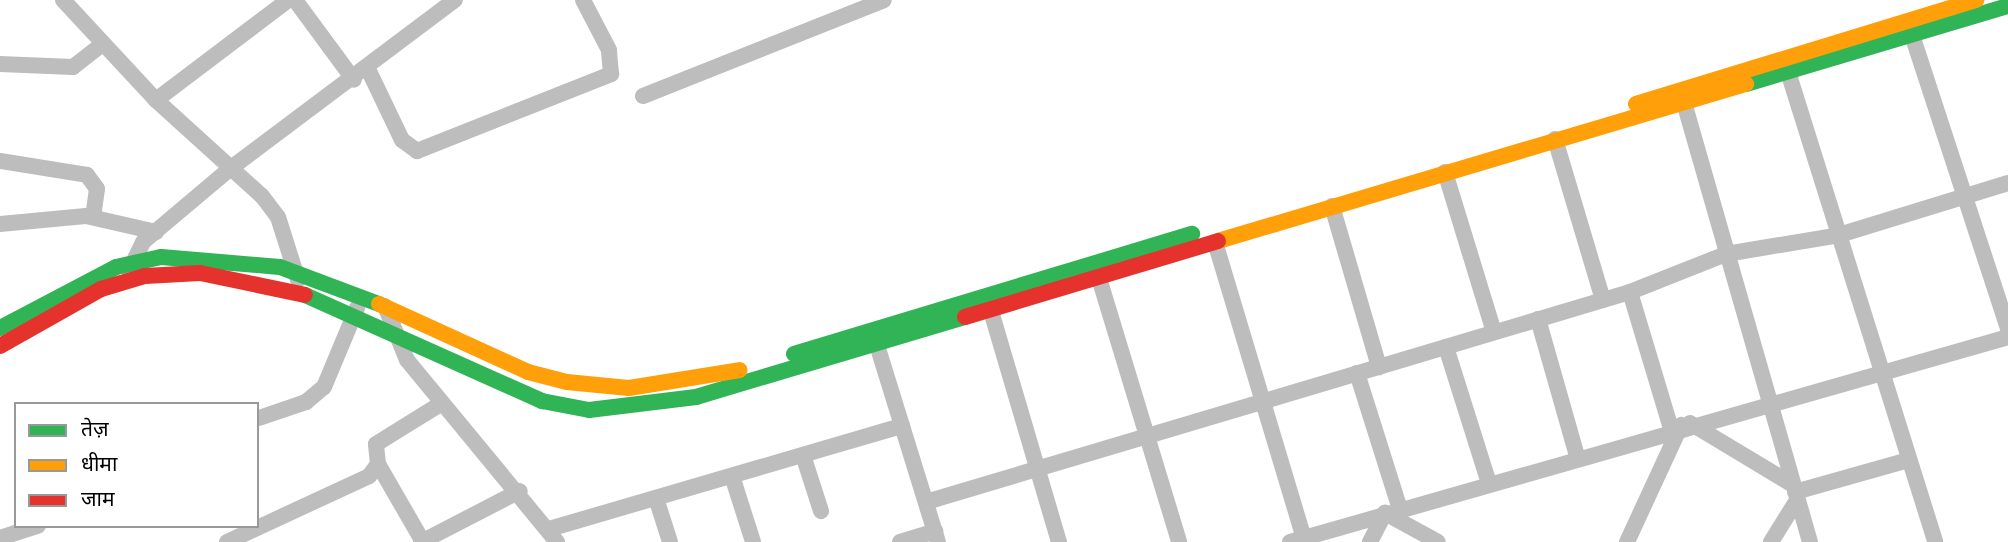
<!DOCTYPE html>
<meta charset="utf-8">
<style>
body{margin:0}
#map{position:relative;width:2008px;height:542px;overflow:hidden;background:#fff;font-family:Overpass,"Noto Sans Devanagari",sans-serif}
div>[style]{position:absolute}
.street>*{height:16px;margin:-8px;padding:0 8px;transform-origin:8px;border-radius:8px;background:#bdbdbd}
.fast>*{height:16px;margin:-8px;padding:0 8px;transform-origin:8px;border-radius:8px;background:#30b455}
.slow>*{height:16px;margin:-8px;padding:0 8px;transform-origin:8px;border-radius:8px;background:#ff9f0a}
.jam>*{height:16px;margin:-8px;padding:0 8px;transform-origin:8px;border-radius:8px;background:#e5322d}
span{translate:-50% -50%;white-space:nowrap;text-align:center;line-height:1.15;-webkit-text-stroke:5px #fff;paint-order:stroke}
.legend{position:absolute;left:14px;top:402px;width:245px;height:126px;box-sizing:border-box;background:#fff;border:2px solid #999;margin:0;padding:9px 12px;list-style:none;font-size:21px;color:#000}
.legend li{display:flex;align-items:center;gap:14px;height:35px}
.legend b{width:35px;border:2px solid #999}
</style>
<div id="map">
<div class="street">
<i style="left:63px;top:0;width:137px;rotate:47.1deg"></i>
<i style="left:156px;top:100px;width:143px;rotate:42.2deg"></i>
<i style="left:262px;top:196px;width:26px;rotate:53deg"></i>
<i style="left:278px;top:217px;width:66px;rotate:72.4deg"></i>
<i style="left:295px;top:0;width:99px;rotate:53.6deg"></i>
<i style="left:1913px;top:38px;width:306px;rotate:71.9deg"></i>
<i style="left:0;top:64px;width:73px;rotate:2.4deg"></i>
<i style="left:73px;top:67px;width:37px;rotate:-38deg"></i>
<i style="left:368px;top:69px;width:79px;rotate:64.4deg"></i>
<i style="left:402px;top:140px;width:19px;rotate:36deg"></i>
<i style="left:417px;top:151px;width:209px;rotate:-21.6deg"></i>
<i style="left:611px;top:74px;width:24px;rotate:-95deg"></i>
<i style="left:609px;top:50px;width:56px;rotate:-117.5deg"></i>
<i style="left:1789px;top:75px;width:489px;rotate:72.6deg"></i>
<i style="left:643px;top:96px;width:259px;rotate:-21.7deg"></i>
<i style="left:156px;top:100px;width:166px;rotate:-37.1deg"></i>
<i style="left:1685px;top:106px;width:454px;rotate:74deg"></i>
<i style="left:1555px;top:139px;width:168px;rotate:73.4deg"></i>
<i style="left:0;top:161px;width:88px;rotate:9.1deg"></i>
<i style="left:87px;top:175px;width:17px;rotate:54deg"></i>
<i style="left:97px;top:189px;width:28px;rotate:98deg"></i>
<i style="left:1445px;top:172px;width:167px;rotate:73deg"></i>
<i style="left:1332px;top:206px;width:168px;rotate:73.7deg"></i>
<i style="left:0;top:224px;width:86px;rotate:-5.3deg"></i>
<i style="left:86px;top:216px;width:72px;rotate:12.9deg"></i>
<i style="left:1215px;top:242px;width:313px;rotate:73.3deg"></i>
<i style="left:129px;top:271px;width:32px;rotate:-64deg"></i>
<i style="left:143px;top:242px;width:115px;rotate:-40.1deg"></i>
<i style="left:231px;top:168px;width:280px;rotate:-36.9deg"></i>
<i style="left:1099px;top:278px;width:276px;rotate:73.1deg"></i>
<i style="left:1630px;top:292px;width:143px;rotate:73.3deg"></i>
<i style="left:385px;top:306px;width:58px;rotate:67.8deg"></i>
<i style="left:407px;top:360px;width:236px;rotate:50.5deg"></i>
<i style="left:991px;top:311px;width:241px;rotate:73.6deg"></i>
<i style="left:1538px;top:319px;width:142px;rotate:74.1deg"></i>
<i style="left:877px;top:345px;width:206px;rotate:72.8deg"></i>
<i style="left:1446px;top:347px;width:143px;rotate:72.5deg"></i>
<i style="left:1357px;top:373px;width:143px;rotate:72.5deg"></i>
<i style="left:259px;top:418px;width:50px;rotate:-18.8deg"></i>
<i style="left:306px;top:402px;width:23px;rotate:-40deg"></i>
<i style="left:324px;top:387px;width:86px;rotate:-67.3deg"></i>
<i style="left:1690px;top:423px;width:120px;rotate:31deg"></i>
<i style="left:803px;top:455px;width:59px;rotate:72.2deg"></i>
<i style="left:378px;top:464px;width:90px;rotate:60deg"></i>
<i style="left:732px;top:476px;width:69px;rotate:72.3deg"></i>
<i style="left:1795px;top:492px;width:118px;rotate:-15.7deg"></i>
<i style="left:656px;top:498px;width:46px;rotate:72.3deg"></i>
<i style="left:926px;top:502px;width:735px;rotate:-16.61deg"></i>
<i style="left:1630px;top:292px;width:103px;rotate:-21.6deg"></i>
<i style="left:1726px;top:254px;width:115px;rotate:-9.5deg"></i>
<i style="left:1839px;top:235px;width:177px;rotate:-17.1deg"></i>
<i style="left:549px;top:529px;width:368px;rotate:-16.3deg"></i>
<i style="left:0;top:538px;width:40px;rotate:-18deg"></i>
<i style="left:227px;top:542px;width:157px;rotate:-24.9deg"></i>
<i style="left:369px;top:476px;width:15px;rotate:-53deg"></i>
<i style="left:378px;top:464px;width:20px;rotate:-96deg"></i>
<i style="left:376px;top:444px;width:78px;rotate:-31.8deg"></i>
<i style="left:421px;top:542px;width:111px;rotate:-27.3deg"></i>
<i style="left:900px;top:542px;width:37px;rotate:-17deg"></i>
<i style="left:1290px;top:542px;width:747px;rotate:-15.93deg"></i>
<i style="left:1370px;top:542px;width:33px;rotate:-63deg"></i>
<i style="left:1385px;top:513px;width:60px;rotate:28.7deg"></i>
<i style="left:1627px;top:542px;width:129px;rotate:-65.2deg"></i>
<i style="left:1771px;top:542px;width:49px;rotate:-58.2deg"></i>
</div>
<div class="fast">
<i style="left:1746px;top:84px;width:273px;rotate:-16.6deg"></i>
<i style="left:305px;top:295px;width:260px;rotate:24.1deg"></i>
<i style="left:542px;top:401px;width:48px;rotate:10.8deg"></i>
<i style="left:589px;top:410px;width:108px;rotate:-6.9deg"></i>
<i style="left:696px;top:397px;width:281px;rotate:-16.6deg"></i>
<i style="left:0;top:328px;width:131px;rotate:-27.7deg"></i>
<i style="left:116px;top:267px;width:46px;rotate:-12.5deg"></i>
<i style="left:161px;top:257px;width:119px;rotate:4.8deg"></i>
<i style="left:280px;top:267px;width:106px;rotate:20.5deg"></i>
<i style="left:794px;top:354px;width:416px;rotate:-16.8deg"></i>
</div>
<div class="slow">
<i style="left:1636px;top:104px;width:356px;rotate:-17deg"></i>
<i style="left:1218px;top:241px;width:551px;rotate:-16.56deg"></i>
<i style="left:379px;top:304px;width:164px;rotate:24.5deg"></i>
<i style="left:528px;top:372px;width:40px;rotate:14.4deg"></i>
<i style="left:567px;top:382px;width:62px;rotate:5.5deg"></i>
<i style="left:629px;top:388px;width:112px;rotate:-9.2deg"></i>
</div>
<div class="jam">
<i style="left:965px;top:317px;width:264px;rotate:-16.7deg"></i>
<i style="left:0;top:346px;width:116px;rotate:-29.4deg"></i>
<i style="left:101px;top:289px;width:46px;rotate:-16.5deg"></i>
<i style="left:145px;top:276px;width:55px;rotate:-3.1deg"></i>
<i style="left:200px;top:273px;width:107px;rotate:11.8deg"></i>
</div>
<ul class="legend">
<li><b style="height:9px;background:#30b455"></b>तेज़</li>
<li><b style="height:9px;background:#ff9f0a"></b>धीमा</li>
<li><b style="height:9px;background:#e5322d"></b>जाम</li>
</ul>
</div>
